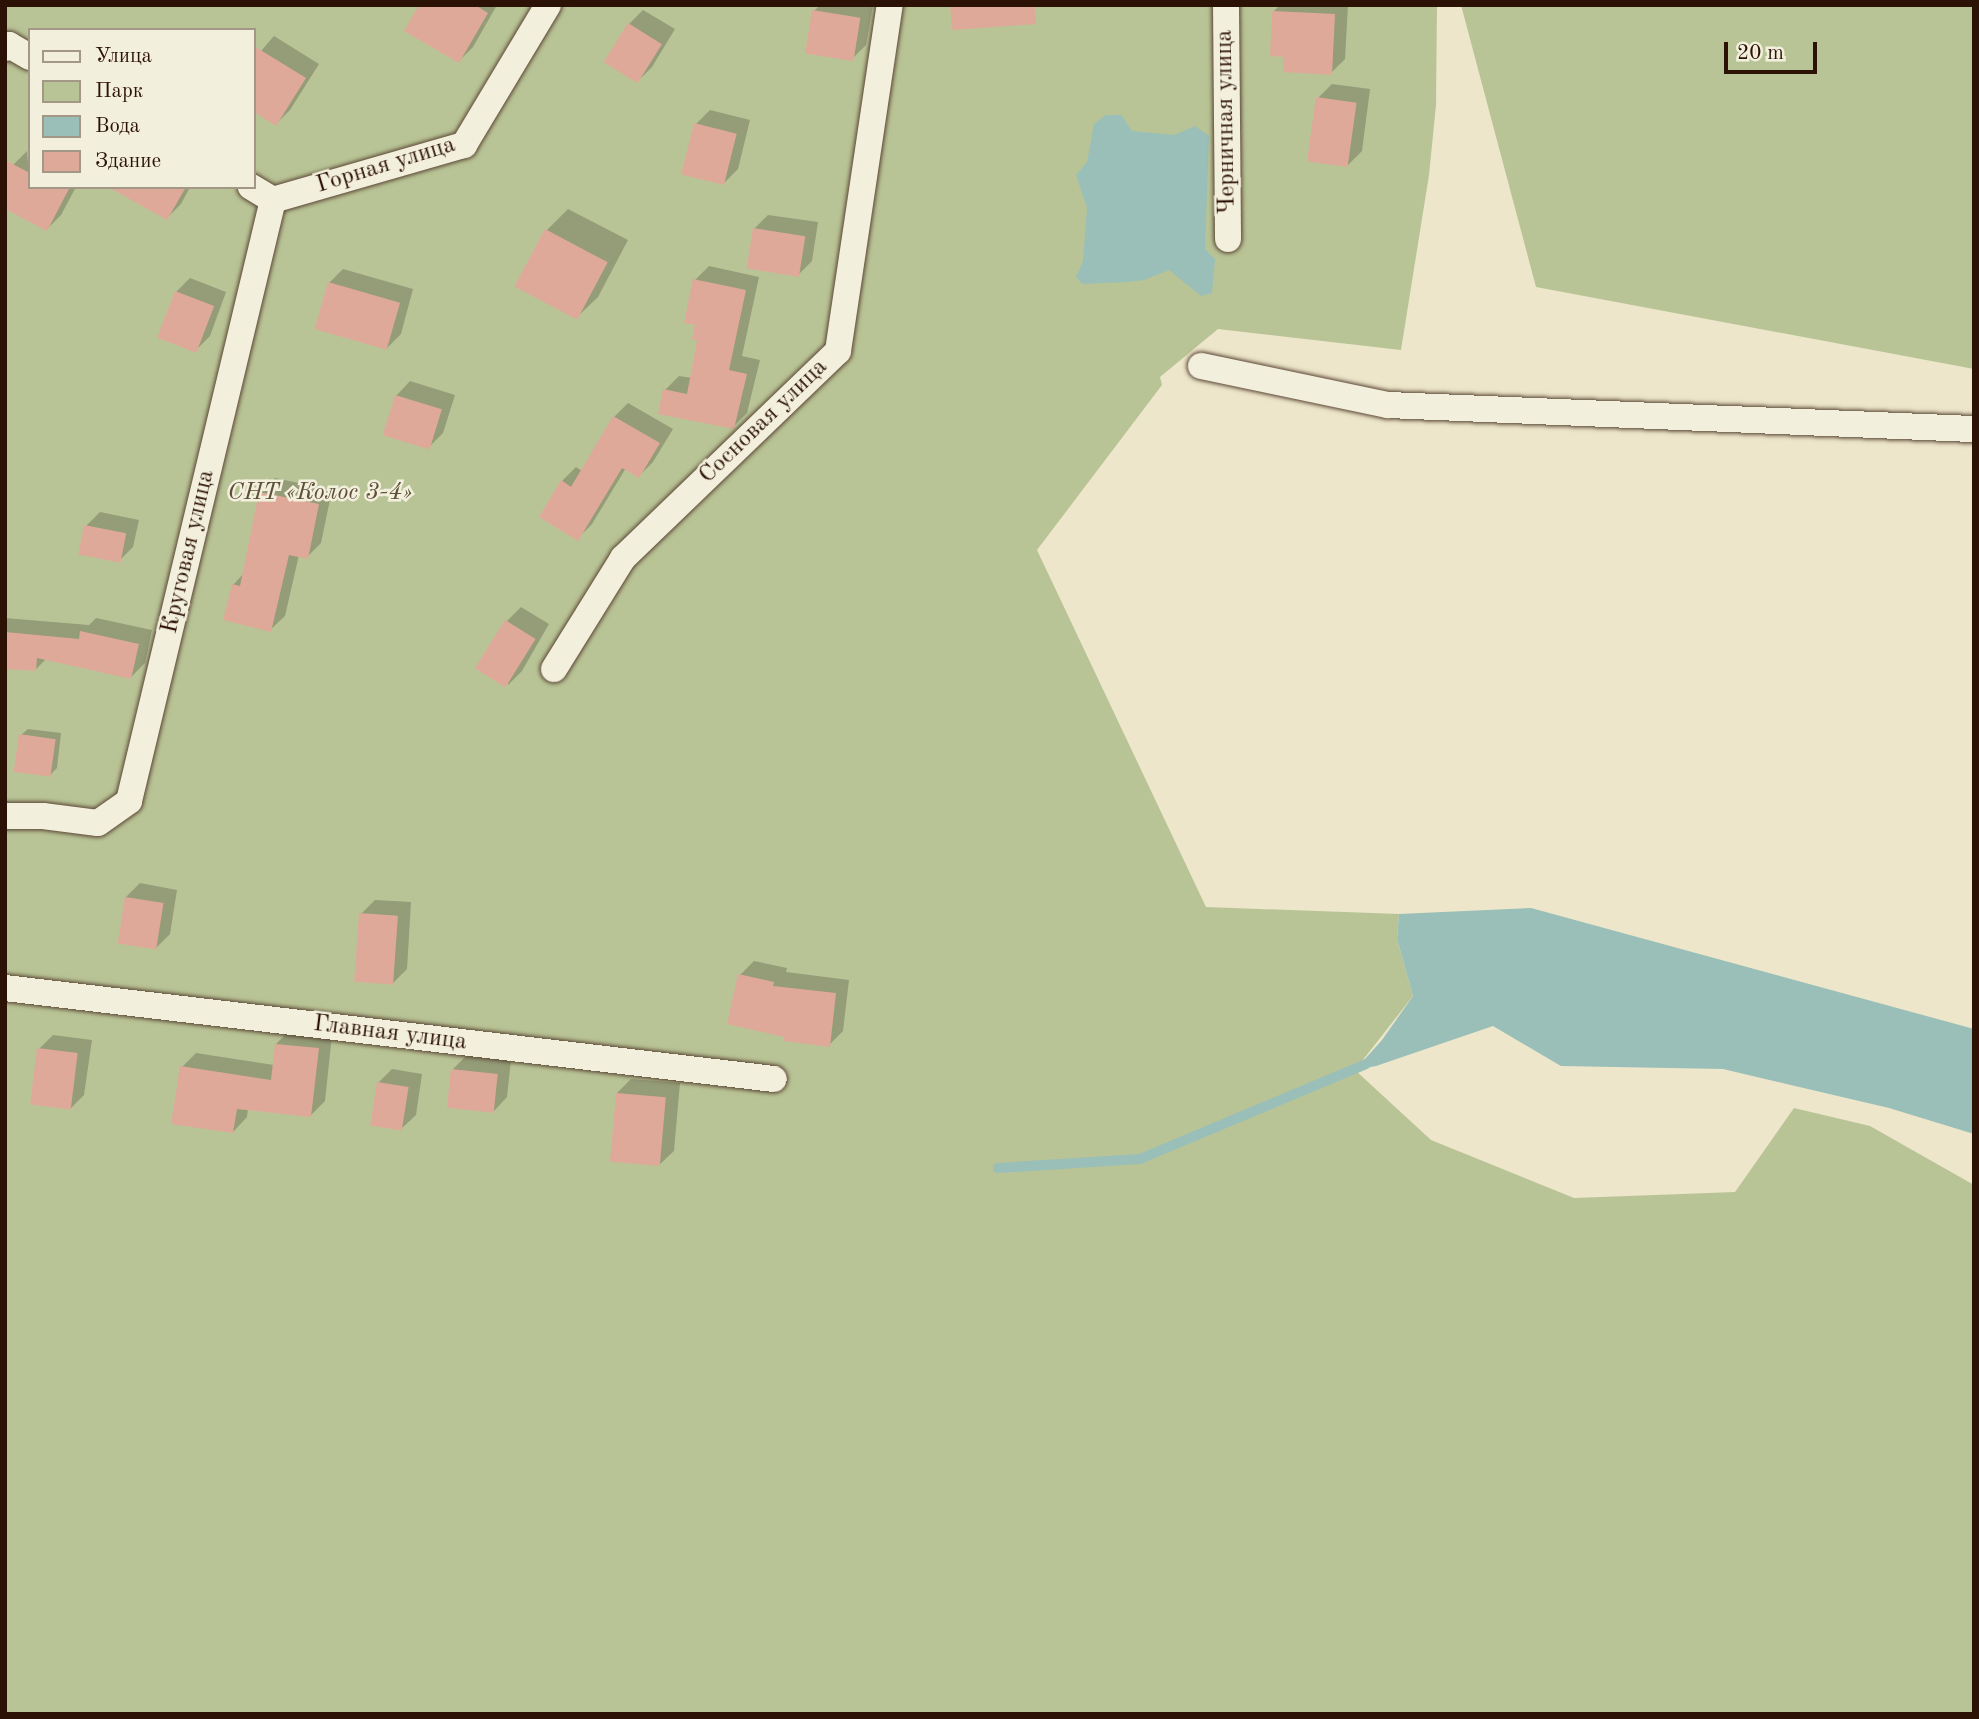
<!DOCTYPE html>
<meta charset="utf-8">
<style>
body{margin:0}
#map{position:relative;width:1979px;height:1719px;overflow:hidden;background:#ede6ca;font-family:"Old Standard TT",serif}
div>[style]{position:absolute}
.green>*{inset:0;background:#b9c496}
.water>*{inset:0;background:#99bfb8}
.shadow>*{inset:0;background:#0003}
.stream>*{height:10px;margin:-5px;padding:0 5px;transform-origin:5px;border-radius:5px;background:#99bfb8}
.building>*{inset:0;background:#dfa999;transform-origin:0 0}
.roads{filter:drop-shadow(0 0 2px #5c4736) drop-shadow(0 0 2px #5c4736)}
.minor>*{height:26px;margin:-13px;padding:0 13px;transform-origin:13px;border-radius:13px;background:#f3efdd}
span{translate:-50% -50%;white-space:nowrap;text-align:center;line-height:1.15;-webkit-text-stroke:5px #f3efdd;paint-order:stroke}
.street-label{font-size:24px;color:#2c1204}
.park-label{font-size:24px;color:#5d5037;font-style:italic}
.frame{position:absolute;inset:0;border:7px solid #2c1204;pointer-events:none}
.legend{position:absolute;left:28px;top:28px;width:228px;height:161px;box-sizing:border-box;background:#f3efdd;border:2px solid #a39786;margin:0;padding:9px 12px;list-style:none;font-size:21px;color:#2c1204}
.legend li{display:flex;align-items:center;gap:14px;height:35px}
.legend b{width:35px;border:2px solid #a39786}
.scale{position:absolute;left:1724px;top:42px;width:93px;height:32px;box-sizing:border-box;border:4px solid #2c1204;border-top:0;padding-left:9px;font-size:21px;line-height:24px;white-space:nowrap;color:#2c1204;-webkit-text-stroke:5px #f3efdd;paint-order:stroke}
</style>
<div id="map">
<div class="green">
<i style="clip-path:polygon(evenodd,5px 5px,1437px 5px,1436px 105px,1429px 175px,1401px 350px,1218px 329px,1160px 377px,1162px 385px,1037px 550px,1206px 907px,1399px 914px,1397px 939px,1413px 996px,1355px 1070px,1431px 1140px,1574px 1198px,1735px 1192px,1794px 1108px,1870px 1126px,1974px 1185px,1974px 1714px,5px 1714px,5px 5px,30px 30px,254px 30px,254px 187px,30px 187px,30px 30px)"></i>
<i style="clip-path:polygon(1461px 5px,1974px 5px,1974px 369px,1536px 287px)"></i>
</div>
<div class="water">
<i style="clip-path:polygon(1106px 115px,1121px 115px,1132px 131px,1174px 135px,1195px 126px,1209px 136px,1205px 249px,1215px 259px,1212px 293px,1201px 296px,1169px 270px,1144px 280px,1128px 282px,1082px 284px,1076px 277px,1083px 261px,1087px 208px,1076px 175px,1087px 162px,1094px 124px)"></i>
<i style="clip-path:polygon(1531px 908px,1974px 1029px,1974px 1134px,1889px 1108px,1723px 1069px,1561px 1066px,1493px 1026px,1376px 1066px,1355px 1070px,1382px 1040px,1413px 996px,1397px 939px,1399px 914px)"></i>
</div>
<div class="shadow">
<i style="clip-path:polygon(421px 5px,497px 5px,473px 47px,459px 61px)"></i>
<i style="clip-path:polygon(820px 5px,873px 5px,866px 45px,852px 59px,814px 11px)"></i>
<i style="clip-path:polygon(1280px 5px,1348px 5px,1345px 59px,1331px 73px,1285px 55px,1274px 11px)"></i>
<i style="clip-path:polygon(643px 10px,675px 29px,652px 67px,638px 81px,629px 24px)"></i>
<i style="clip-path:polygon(274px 36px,319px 64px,290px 110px,276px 124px,254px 110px,254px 59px)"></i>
<i style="clip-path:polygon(1332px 84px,1370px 89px,1362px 151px,1348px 165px,1318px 98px)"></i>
<i style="clip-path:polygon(710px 110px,750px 120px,738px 169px,724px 183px,696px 124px)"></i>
<i style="clip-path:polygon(27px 151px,30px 187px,76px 187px,61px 215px,47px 229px,13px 165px)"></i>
<i style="clip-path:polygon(136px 187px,190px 187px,181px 204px,167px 218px)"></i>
<i style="clip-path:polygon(568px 209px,628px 240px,598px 297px,576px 318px,547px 230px)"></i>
<i style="clip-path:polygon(768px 215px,818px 222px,812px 261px,798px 275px,754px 229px)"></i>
<i style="clip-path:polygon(709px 266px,759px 277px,742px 356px,760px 360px,747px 413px,733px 427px,665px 390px,679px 376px,692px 378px,699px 339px,695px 280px)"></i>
<i style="clip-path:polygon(343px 269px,413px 289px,401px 334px,387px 348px,329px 283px)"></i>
<i style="clip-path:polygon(190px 278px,226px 292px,210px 336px,196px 350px,176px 292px)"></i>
<i style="clip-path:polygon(410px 381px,455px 395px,443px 433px,429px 447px,396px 396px)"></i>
<i style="clip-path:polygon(628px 403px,673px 429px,653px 462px,639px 476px,626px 468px,592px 524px,578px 538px,562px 481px,576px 467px,582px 471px,614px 417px)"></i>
<i style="clip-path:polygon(275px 478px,332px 490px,321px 543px,307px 557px,299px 555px,285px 616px,270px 630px,233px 585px,244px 573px,261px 492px)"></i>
<i style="clip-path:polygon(100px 512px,139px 520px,133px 547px,119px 561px,86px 526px)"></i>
<i style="clip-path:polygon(521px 607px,549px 624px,522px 671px,508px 685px,507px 621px)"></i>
<i style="clip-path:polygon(5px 618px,89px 625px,96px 618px,152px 630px,145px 663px,131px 677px,47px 658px,36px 669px,5px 667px)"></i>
<i style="clip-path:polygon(28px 729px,61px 733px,57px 768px,50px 775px,21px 735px)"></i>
<i style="clip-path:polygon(140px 883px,177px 890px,170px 934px,156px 948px,126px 897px)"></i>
<i style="clip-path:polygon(375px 900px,411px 902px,407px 969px,393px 983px,361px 914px)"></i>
<i style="clip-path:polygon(754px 961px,787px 968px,786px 972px,849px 980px,843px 1031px,829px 1045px,786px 1036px,740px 975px)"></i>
<i style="clip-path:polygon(290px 1030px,332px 1035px,325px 1101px,311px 1115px,248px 1108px,247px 1117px,233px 1132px,182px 1067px,196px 1053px,274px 1065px,276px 1044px)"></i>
<i style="clip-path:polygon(53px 1035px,92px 1040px,84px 1095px,70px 1109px,39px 1049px)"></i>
<i style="clip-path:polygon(467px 1055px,511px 1060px,507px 1097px,493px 1112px,453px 1069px)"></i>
<i style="clip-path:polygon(392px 1069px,422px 1074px,416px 1115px,401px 1129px,378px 1083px)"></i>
<i style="clip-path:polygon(631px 1079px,680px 1083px,674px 1151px,659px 1165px,617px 1093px)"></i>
</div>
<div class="stream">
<i style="left:998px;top:1168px;width:142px;rotate:-3.6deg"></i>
<i style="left:1140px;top:1159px;width:245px;rotate:-22.8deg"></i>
</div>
<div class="building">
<i style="clip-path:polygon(419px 5px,475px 5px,488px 13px,459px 63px,404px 31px)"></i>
<i style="clip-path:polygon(950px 5px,1035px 5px,1036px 24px,952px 30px)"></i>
<i style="left:812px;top:10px;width:49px;height:44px;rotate:9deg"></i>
<i style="clip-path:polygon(1272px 11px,1335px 14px,1332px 75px,1283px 72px,1283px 57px,1270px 56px)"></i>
<i style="left:628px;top:23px;width:40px;height:46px;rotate:32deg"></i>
<i style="clip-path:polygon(254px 46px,306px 78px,276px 126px,254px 112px)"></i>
<i style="left:1316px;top:97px;width:41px;height:65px;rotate:8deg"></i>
<i style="left:694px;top:123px;width:44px;height:53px;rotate:14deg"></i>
<i style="clip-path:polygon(5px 160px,30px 173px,30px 187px,70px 187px,47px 231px,5px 209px)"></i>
<i style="clip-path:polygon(108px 187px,186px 187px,167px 220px)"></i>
<i style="left:753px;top:228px;width:53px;height:41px;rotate:9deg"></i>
<i style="left:545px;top:229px;width:71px;height:65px;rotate:28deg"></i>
<i style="clip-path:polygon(693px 279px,746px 290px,729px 370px,747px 374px,734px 429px,658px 414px,663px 389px,687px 394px,697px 341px,692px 339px,695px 325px,684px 323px)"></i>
<i style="left:328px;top:282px;width:75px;height:49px;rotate:16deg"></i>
<i style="left:175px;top:291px;width:42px;height:50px;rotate:21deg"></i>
<i style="left:395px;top:395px;width:49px;height:42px;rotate:17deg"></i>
<i style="clip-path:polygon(613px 416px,660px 443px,639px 478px,622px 468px,578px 541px,539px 517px,561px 480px,571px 487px)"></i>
<i style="clip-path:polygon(259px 492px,319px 504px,308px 559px,289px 555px,271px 632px,223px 620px,232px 584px,240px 586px)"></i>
<i style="left:84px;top:525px;width:43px;height:30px;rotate:11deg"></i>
<i style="left:505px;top:620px;width:36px;height:57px;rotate:32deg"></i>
<i style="clip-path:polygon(80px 631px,139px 644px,131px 679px,37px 658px,36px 671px,5px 669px,5px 632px,79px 639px)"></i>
<i style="left:19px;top:734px;width:37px;height:38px;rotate:8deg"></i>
<i style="left:125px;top:897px;width:39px;height:47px;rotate:9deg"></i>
<i style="left:359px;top:913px;width:39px;height:69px;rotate:4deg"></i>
<i style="clip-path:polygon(738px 974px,774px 982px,773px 986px,836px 993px,830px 1047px,784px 1041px,784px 1037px,727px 1024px)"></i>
<i style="clip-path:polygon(275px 1044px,319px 1048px,311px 1117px,237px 1109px,233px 1133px,171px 1124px,180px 1066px,271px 1080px)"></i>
<i style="left:37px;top:1048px;width:41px;height:57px;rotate:7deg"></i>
<i style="left:451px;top:1069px;width:47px;height:39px;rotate:6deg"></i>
<i style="left:377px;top:1082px;width:32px;height:44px;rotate:9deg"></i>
<i style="left:616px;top:1093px;width:50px;height:69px;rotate:5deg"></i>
</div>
<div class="roads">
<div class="minor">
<i style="left:1226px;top:5px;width:234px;rotate:89.5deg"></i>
<i style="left:5px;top:48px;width:5px;rotate:-37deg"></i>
<i style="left:9px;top:45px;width:24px;rotate:30deg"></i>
<i style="left:273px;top:200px;width:199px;rotate:-16.1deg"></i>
<i style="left:464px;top:145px;width:163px;rotate:-59deg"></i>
<i style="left:1201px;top:366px;width:191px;rotate:11.8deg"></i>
<i style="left:1388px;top:405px;width:586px;rotate:2.35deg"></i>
<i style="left:554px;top:669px;width:131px;rotate:-58.1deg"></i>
<i style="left:623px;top:558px;width:298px;rotate:-43.9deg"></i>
<i style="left:838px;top:351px;width:350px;rotate:-81.5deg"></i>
<i style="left:5px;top:816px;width:38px"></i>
<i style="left:43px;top:816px;width:55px;rotate:7.3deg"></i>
<i style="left:98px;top:823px;width:38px;rotate:-35deg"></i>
<i style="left:129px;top:801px;width:618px;rotate:-76.53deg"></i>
<i style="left:273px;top:200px;width:26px;rotate:-149deg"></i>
<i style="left:5px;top:988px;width:774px;rotate:6.75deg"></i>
</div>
</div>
<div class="street-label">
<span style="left:1227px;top:122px;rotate:-91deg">Черничная улица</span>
<span style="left:386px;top:166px;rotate:-17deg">Горная улица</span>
<span style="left:764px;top:422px;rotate:-44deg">Сосновая улица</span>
<span style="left:189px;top:552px;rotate:-77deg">Круговая улица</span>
<span style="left:390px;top:1034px;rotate:7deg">Главная улица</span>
</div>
<div class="park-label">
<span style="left:320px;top:494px">СНТ «Колос 3-4»</span>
</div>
<div class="frame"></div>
<ul class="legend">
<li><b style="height:9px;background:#f3efdd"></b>Улица</li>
<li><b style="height:19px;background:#b9c496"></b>Парк</li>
<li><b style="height:19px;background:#99bfb8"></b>Вода</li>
<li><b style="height:19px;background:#dfa999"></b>Здание</li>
</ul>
<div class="scale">20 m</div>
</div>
